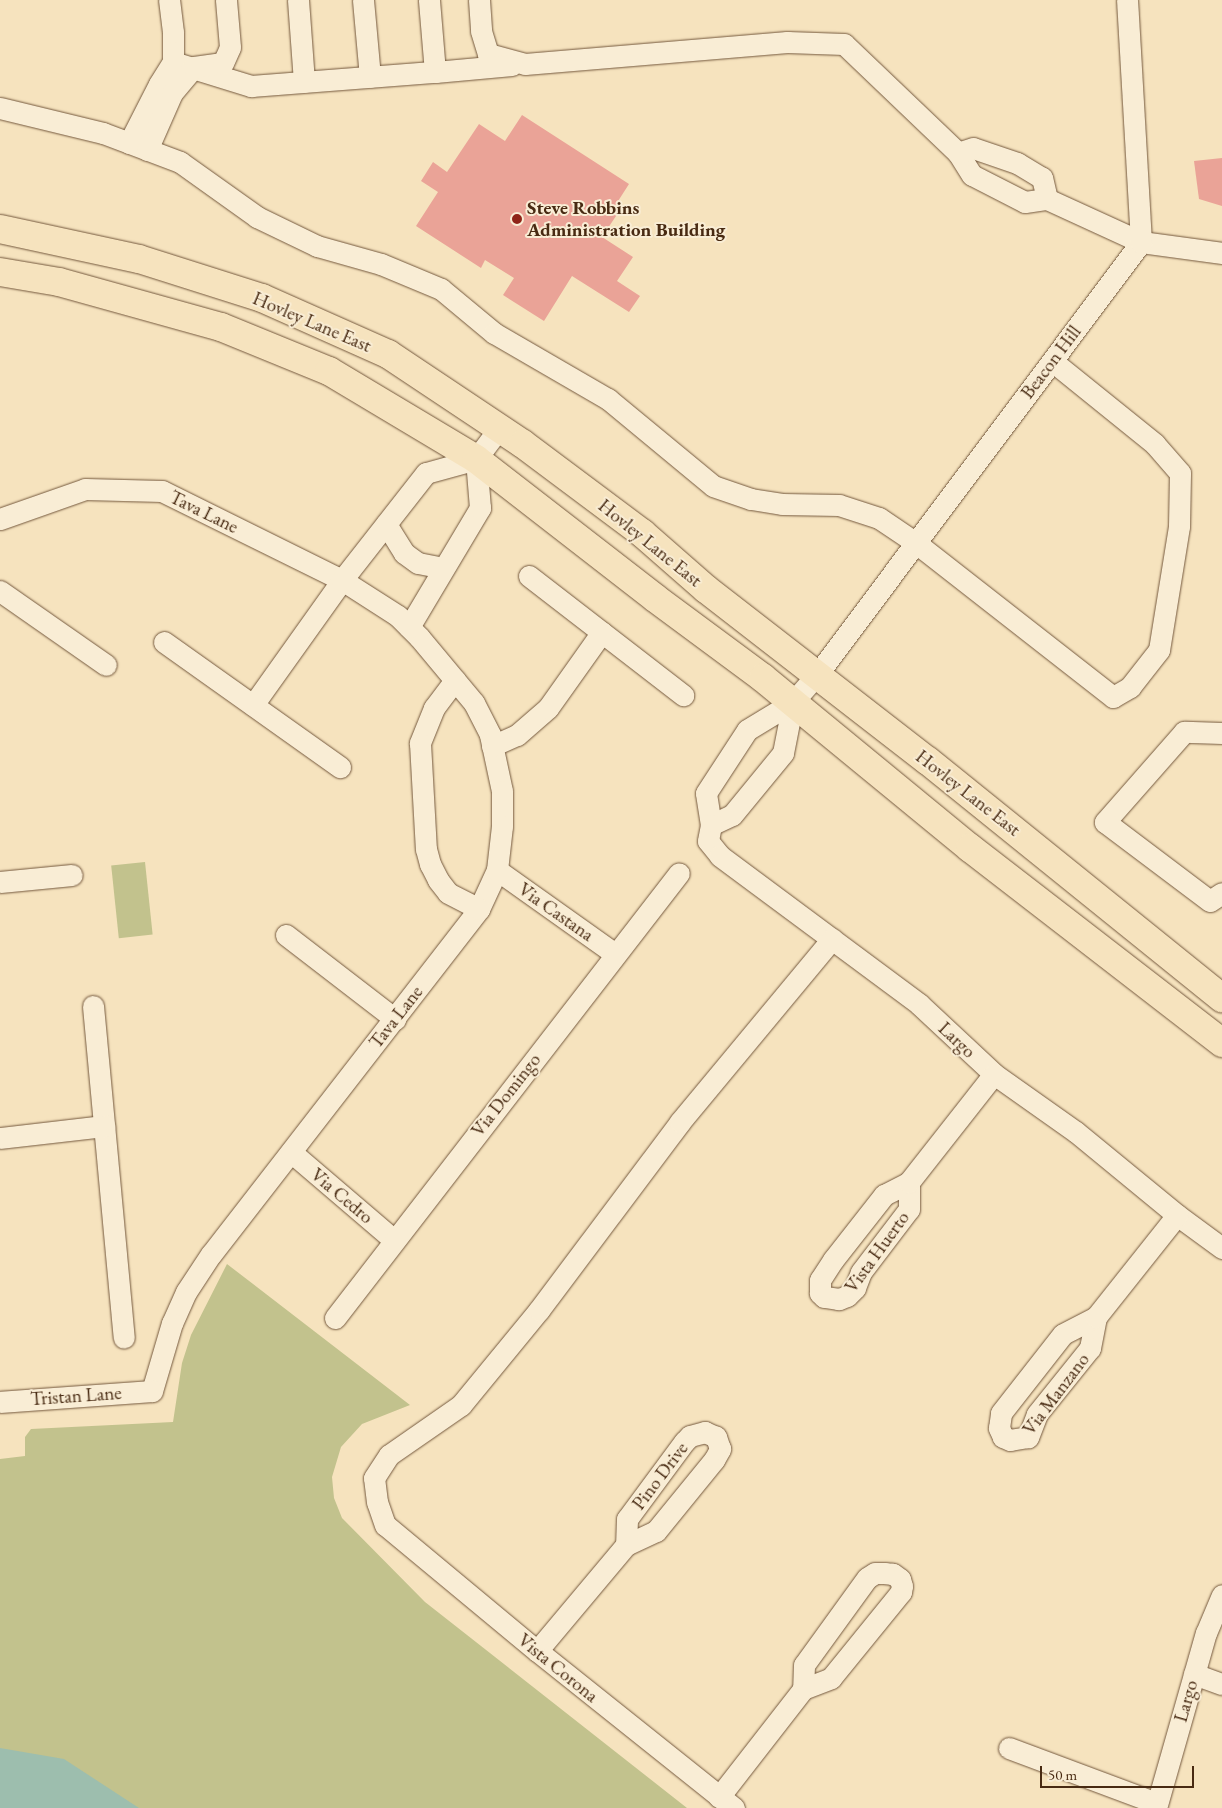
<!DOCTYPE html>
<style>
body{margin:0}
#map{position:relative;width:1222px;height:1808px;overflow:hidden;background:#f6e3be;font-family:"EB Garamond",serif}
div>[style]{position:absolute}
.green>*{inset:0;background:#c2c28d;transform-origin:0 0}
.water>*{inset:0;background:#9dbeae}
.building>*{inset:0;background:#eaa397}
.roads{filter:drop-shadow(0 0 1px #74583d) drop-shadow(0 0 1px #74583d)}
.minor>*{height:21px;margin:-10.5px;padding:0 10.5px;transform-origin:10.5px;border-radius:10.5px;background:#f9edd5}
.major>*{height:28px;margin:-14px;padding:0 14px;transform-origin:14px;border-radius:14px;background:#f6e3be}
.dots>*{width:14px;height:14px;translate:-50% -50%;box-sizing:border-box;border:2px solid #f9edd5;border-radius:50%}
span{translate:-50% -50%;white-space:nowrap;text-align:center;line-height:1.15;-webkit-text-stroke:4px #f9edd5;paint-order:stroke}
.poi-label{font-size:19px;color:#482a12;font-weight:700}
.left{translate:0 -50%;text-align:left}
.street-label{font-size:19px;color:#482a12}
.scale{position:absolute;left:1040px;top:1766px;width:154px;height:22px;box-sizing:border-box;border:2px solid #482a12;border-top:0;padding-left:6px;font-size:15px;line-height:18px;white-space:nowrap;color:#482a12;-webkit-text-stroke:4px #f9edd5;paint-order:stroke}
</style>
<div id="map">
<div class="green">
<i style="left:145px;top:862px;width:73px;height:34px;rotate:84deg"></i>
<i style="clip-path:polygon(227px 1264px,410px 1405px,362px 1424px,341px 1447px,332px 1477px,334px 1498px,342px 1518px,425px 1602px,687px 1808px,0 1808px,0 1459px,25px 1456px,25px 1437px,31px 1429px,173px 1422px,182px 1363px,191px 1335px)"></i>
</div>
<div class="water">
<i style="clip-path:polygon(0 1748px,64px 1759px,139px 1808px,0 1808px)"></i>
</div>
<div class="building">
<i style="clip-path:polygon(522px 115px,629px 184px,613px 209px,618px 213px,602px 237px,633px 257px,617px 281px,640px 296px,629px 312px,572px 276px,544px 321px,503px 295px,514px 278px,485px 260px,481px 268px,416px 226px,438px 192px,421px 181px,433px 162px,447px 172px,479px 124px,505px 141px)"></i>
<i style="clip-path:polygon(1222px 158px,1222px 206px,1199px 199px,1194px 161px)"></i>
</div>
<div class="roads">
<div class="minor">
<i style="left:298px;top:0;width:82px;rotate:85.8deg"></i>
<i style="left:363px;top:0;width:77px;rotate:84.8deg"></i>
<i style="left:479px;top:0;width:31px;rotate:86deg"></i>
<i style="left:481px;top:31px;width:24px;rotate:73deg"></i>
<i style="left:488px;top:54px;width:38px;rotate:15deg"></i>
<i style="left:525px;top:64px;width:263px;rotate:-4.8deg"></i>
<i style="left:787px;top:42px;width:57px;rotate:2deg"></i>
<i style="left:844px;top:44px;width:158px;rotate:43.7deg"></i>
<i style="left:958px;top:153px;width:26px;rotate:58deg"></i>
<i style="left:972px;top:175px;width:59px;rotate:27deg"></i>
<i style="left:1025px;top:202px;width:22px;rotate:-8deg"></i>
<i style="left:1047px;top:199px;width:22px;rotate:-103deg"></i>
<i style="left:1042px;top:178px;width:29px;rotate:-149deg"></i>
<i style="left:1017px;top:163px;width:46px;rotate:-161.2deg"></i>
<i style="left:973px;top:148px;width:16px;rotate:162deg"></i>
<i style="left:173px;top:62px;width:82px;rotate:17.1deg"></i>
<i style="left:251px;top:86px;width:185px;rotate:-4.4deg"></i>
<i style="left:435px;top:72px;width:72px;rotate:-94.8deg"></i>
<i style="left:435px;top:72px;width:77px;rotate:-5.2deg"></i>
<i style="left:0;top:108px;width:106px;rotate:13.6deg"></i>
<i style="left:103px;top:133px;width:82px;rotate:20.6deg"></i>
<i style="left:180px;top:162px;width:95px;rotate:35.5deg"></i>
<i style="left:257px;top:217px;width:67px;rotate:25.8deg"></i>
<i style="left:317px;top:246px;width:66px;rotate:15.7deg"></i>
<i style="left:381px;top:264px;width:65px;rotate:22.6deg"></i>
<i style="left:441px;top:289px;width:69px;rotate:39.7deg"></i>
<i style="left:494px;top:333px;width:132px;rotate:30.1deg"></i>
<i style="left:608px;top:399px;width:136px;rotate:39.6deg"></i>
<i style="left:713px;top:486px;width:40px;rotate:18.9deg"></i>
<i style="left:751px;top:499px;width:31px;rotate:9deg"></i>
<i style="left:782px;top:504px;width:57px;rotate:1deg"></i>
<i style="left:839px;top:505px;width:42px;rotate:18deg"></i>
<i style="left:879px;top:518px;width:45px;rotate:34deg"></i>
<i style="left:916px;top:543px;width:250px;rotate:38deg"></i>
<i style="left:1113px;top:697px;width:20px;rotate:-30deg"></i>
<i style="left:1130px;top:687px;width:47px;rotate:-51.9deg"></i>
<i style="left:1159px;top:650px;width:126px;rotate:-80.8deg"></i>
<i style="left:1179px;top:526px;width:53px;rotate:-88.9deg"></i>
<i style="left:1180px;top:473px;width:38px;rotate:-131deg"></i>
<i style="left:1155px;top:444px;width:132px;rotate:-141.1deg"></i>
<i style="left:129px;top:143px;width:66px;rotate:-63deg"></i>
<i style="left:159px;top:84px;width:26px;rotate:-58deg"></i>
<i style="left:173px;top:62px;width:30px;rotate:-90deg"></i>
<i style="left:173px;top:32px;width:32px;rotate:-97deg"></i>
<i style="left:147px;top:150px;width:62px;rotate:-66.3deg"></i>
<i style="left:172px;top:93px;width:34px;rotate:-50deg"></i>
<i style="left:194px;top:67px;width:29px;rotate:-8deg"></i>
<i style="left:223px;top:63px;width:17px;rotate:-66deg"></i>
<i style="left:230px;top:47px;width:47px;rotate:-94.9deg"></i>
<i style="left:1047px;top:199px;width:103px;rotate:24.6deg"></i>
<i style="left:1141px;top:242px;width:82px;rotate:7.7deg"></i>
<i style="left:0;top:519px;width:90px;rotate:-19.4deg"></i>
<i style="left:85px;top:489px;width:77px;rotate:1.5deg"></i>
<i style="left:162px;top:491px;width:201px;rotate:26.3deg"></i>
<i style="left:342px;top:580px;width:67px;rotate:32.7deg"></i>
<i style="left:398px;top:616px;width:30px;rotate:45deg"></i>
<i style="left:419px;top:637px;width:86px;rotate:50.2deg"></i>
<i style="left:474px;top:703px;width:36px;rotate:63deg"></i>
<i style="left:490px;top:735px;width:57px;rotate:77.9deg"></i>
<i style="left:502px;top:791px;width:35px;rotate:90deg"></i>
<i style="left:502px;top:826px;width:44px;rotate:96.5deg"></i>
<i style="left:497px;top:870px;width:43px;rotate:114.8deg"></i>
<i style="left:479px;top:909px;width:437px;rotate:127.8deg"></i>
<i style="left:211px;top:1254px;width:45px;rotate:123.3deg"></i>
<i style="left:186px;top:1292px;width:34px;rotate:114deg"></i>
<i style="left:172px;top:1323px;width:71px;rotate:106.4deg"></i>
<i style="left:152px;top:1391px;width:152px;rotate:175.9deg"></i>
<i style="left:386px;top:524px;width:34px;rotate:58deg"></i>
<i style="left:404px;top:553px;width:17px;rotate:36deg"></i>
<i style="left:418px;top:563px;width:26px;rotate:11deg"></i>
<i style="left:529px;top:576px;width:195px;rotate:37.7deg"></i>
<i style="left:0;top:591px;width:129px;rotate:34.9deg"></i>
<i style="left:409px;top:627px;width:139px;rotate:-59.2deg"></i>
<i style="left:480px;top:508px;width:49px;rotate:-94.7deg"></i>
<i style="left:164px;top:642px;width:216px;rotate:35.4deg"></i>
<i style="left:455px;top:680px;width:35px;rotate:127deg"></i>
<i style="left:434px;top:708px;width:38px;rotate:112deg"></i>
<i style="left:420px;top:743px;width:106px;rotate:86.8deg"></i>
<i style="left:426px;top:849px;width:16px;rotate:75deg"></i>
<i style="left:430px;top:864px;width:18px;rotate:63deg"></i>
<i style="left:438px;top:880px;width:16px;rotate:52deg"></i>
<i style="left:448px;top:893px;width:35px;rotate:27deg"></i>
<i style="left:793px;top:702px;width:35px;rotate:-49deg"></i>
<i style="left:816px;top:676px;width:542px;rotate:-53.17deg"></i>
<i style="left:1141px;top:242px;width:242px;rotate:-93.3deg"></i>
<i style="left:793px;top:702px;width:52px;rotate:101.1deg"></i>
<i style="left:783px;top:753px;width:80px;rotate:129.4deg"></i>
<i style="left:732px;top:815px;width:23px;rotate:155deg"></i>
<i style="left:711px;top:825px;width:32px;rotate:-99deg"></i>
<i style="left:706px;top:793px;width:75px;rotate:-56.9deg"></i>
<i style="left:747px;top:730px;width:54px;rotate:-31.3deg"></i>
<i style="left:253px;top:705px;width:153px;rotate:-54.5deg"></i>
<i style="left:342px;top:580px;width:136px;rotate:-51.9deg"></i>
<i style="left:426px;top:473px;width:52px;rotate:-15.6deg"></i>
<i style="left:476px;top:459px;width:39px;rotate:-53deg"></i>
<i style="left:1222px;top:733px;width:38px;rotate:-178deg"></i>
<i style="left:1184px;top:732px;width:120px;rotate:131.3deg"></i>
<i style="left:1105px;top:822px;width:131px;rotate:37deg"></i>
<i style="left:1210px;top:901px;width:14px;rotate:-34deg"></i>
<i style="left:492px;top:746px;width:27px;rotate:-24deg"></i>
<i style="left:517px;top:735px;width:41px;rotate:-41.1deg"></i>
<i style="left:548px;top:708px;width:93px;rotate:-54.6deg"></i>
<i style="left:711px;top:825px;width:16px;rotate:101deg"></i>
<i style="left:708px;top:841px;width:19px;rotate:51deg"></i>
<i style="left:720px;top:856px;width:248px;rotate:36.6deg"></i>
<i style="left:919px;top:1004px;width:103px;rotate:43deg"></i>
<i style="left:994px;top:1074px;width:100px;rotate:35.3deg"></i>
<i style="left:1076px;top:1132px;width:131px;rotate:39.4deg"></i>
<i style="left:1177px;top:1215px;width:56px;rotate:36.3deg"></i>
<i style="left:497px;top:870px;width:145px;rotate:35.4deg"></i>
<i style="left:0;top:882px;width:72px;rotate:-5.6deg"></i>
<i style="left:286px;top:935px;width:138px;rotate:37.6deg"></i>
<i style="left:93px;top:1006px;width:333px;rotate:84.7deg"></i>
<i style="left:0;top:1138px;width:105px;rotate:-6.6deg"></i>
<i style="left:291px;top:1152px;width:135px;rotate:40.5deg"></i>
<i style="left:909px;top:1182px;width:27px;rotate:90deg"></i>
<i style="left:909px;top:1209px;width:79px;rotate:127.3deg"></i>
<i style="left:861px;top:1272px;width:17px;rotate:111deg"></i>
<i style="left:855px;top:1288px;width:11px;rotate:135deg"></i>
<i style="left:847px;top:1296px;width:9px;rotate:159deg"></i>
<i style="left:839px;top:1299px;width:15px;rotate:-172deg"></i>
<i style="left:824px;top:1297px;width:6px;rotate:-135deg"></i>
<i style="left:820px;top:1293px;width:13px;rotate:-90deg"></i>
<i style="left:820px;top:1280px;width:24px;rotate:-57deg"></i>
<i style="left:833px;top:1260px;width:83px;rotate:-51.9deg"></i>
<i style="left:884px;top:1195px;width:28px;rotate:-27deg"></i>
<i style="left:909px;top:1182px;width:137px;rotate:-51.8deg"></i>
<i style="left:1096px;top:1317px;width:32px;rotate:101deg"></i>
<i style="left:1090px;top:1348px;width:85px;rotate:128.8deg"></i>
<i style="left:1037px;top:1414px;width:25px;rotate:111deg"></i>
<i style="left:1028px;top:1437px;width:18px;rotate:171deg"></i>
<i style="left:1010px;top:1440px;width:8px;rotate:-157deg"></i>
<i style="left:1003px;top:1437px;width:10px;rotate:-114deg"></i>
<i style="left:999px;top:1428px;width:15px;rotate:-82deg"></i>
<i style="left:1001px;top:1413px;width:100px;rotate:-51.9deg"></i>
<i style="left:1063px;top:1334px;width:37px;rotate:-27deg"></i>
<i style="left:1096px;top:1317px;width:130px;rotate:-51.5deg"></i>
<i style="left:335px;top:1318px;width:562px;rotate:-52.29deg"></i>
<i style="left:537px;top:1651px;width:138px;rotate:-50deg"></i>
<i style="left:626px;top:1545px;width:33px;rotate:-25deg"></i>
<i style="left:656px;top:1531px;width:92px;rotate:-50.8deg"></i>
<i style="left:714px;top:1460px;width:13px;rotate:-61deg"></i>
<i style="left:720px;top:1449px;width:13px;rotate:-108deg"></i>
<i style="left:716px;top:1437px;width:12px;rotate:-156deg"></i>
<i style="left:705px;top:1432px;width:16px;rotate:165deg"></i>
<i style="left:690px;top:1436px;width:8px;rotate:135deg"></i>
<i style="left:684px;top:1442px;width:96px;rotate:126.5deg"></i>
<i style="left:627px;top:1519px;width:26px;rotate:92deg"></i>
<i style="left:1194px;top:1674px;width:30px;rotate:20deg"></i>
<i style="left:1009px;top:1748px;width:157px;rotate:20.5deg"></i>
<i style="left:719px;top:1797px;width:137px;rotate:-52.1deg"></i>
<i style="left:803px;top:1689px;width:30px;rotate:-21deg"></i>
<i style="left:831px;top:1678px;width:111px;rotate:-50.9deg"></i>
<i style="left:901px;top:1592px;width:6px;rotate:-81deg"></i>
<i style="left:902px;top:1586px;width:7px;rotate:-106deg"></i>
<i style="left:900px;top:1579px;width:9px;rotate:-144deg"></i>
<i style="left:893px;top:1574px;width:9px;rotate:-174deg"></i>
<i style="left:884px;top:1573px;width:9px;rotate:180deg"></i>
<i style="left:875px;top:1573px;width:9px;rotate:148deg"></i>
<i style="left:867px;top:1578px;width:107px;rotate:125.9deg"></i>
<i style="left:804px;top:1665px;width:24px;rotate:92deg"></i>
<i style="left:734px;top:1808px;width:252px;rotate:-141.4deg"></i>
<i style="left:537px;top:1651px;width:197px;rotate:-140.3deg"></i>
<i style="left:385px;top:1525px;width:24px;rotate:-109deg"></i>
<i style="left:377px;top:1502px;width:24px;rotate:-97deg"></i>
<i style="left:374px;top:1478px;width:27px;rotate:-57deg"></i>
<i style="left:389px;top:1455px;width:88px;rotate:-34.8deg"></i>
<i style="left:461px;top:1405px;width:123px;rotate:-50.6deg"></i>
<i style="left:539px;top:1310px;width:235px;rotate:-53.1deg"></i>
<i style="left:680px;top:1122px;width:238px;rotate:-50.3deg"></i>
<i style="left:1156px;top:1808px;width:182px;rotate:-74.1deg"></i>
<i style="left:1206px;top:1633px;width:41px;rotate:-67.2deg"></i>
</div>
<div class="major">
<i style="left:0;top:229px;width:142px;rotate:12.2deg"></i>
<i style="left:139px;top:259px;width:129px;rotate:17.6deg"></i>
<i style="left:262px;top:298px;width:138px;rotate:24deg"></i>
<i style="left:388px;top:354px;width:162px;rotate:33.7deg"></i>
<i style="left:523px;top:444px;width:149px;rotate:36.8deg"></i>
<i style="left:642px;top:533px;width:85px;rotate:41.2deg"></i>
<i style="left:706px;top:589px;width:281px;rotate:37.8deg"></i>
<i style="left:928px;top:761px;width:378px;rotate:38.9deg"></i>
<i style="left:0;top:272px;width:60px;rotate:9.6deg"></i>
<i style="left:59px;top:282px;width:168px;rotate:15.5deg"></i>
<i style="left:221px;top:327px;width:117px;rotate:22.2deg"></i>
<i style="left:329px;top:371px;width:171px;rotate:30.9deg"></i>
<i style="left:476px;top:459px;width:227px;rotate:37.8deg"></i>
<i style="left:655px;top:598px;width:134px;rotate:36.5deg"></i>
<i style="left:763px;top:678px;width:268px;rotate:39.4deg"></i>
<i style="left:970px;top:848px;width:319px;rotate:37.7deg"></i>
</div>
</div>
<div class="dots">
<i style="left:517px;top:219px;background:#8f2418"></i>
</div>
<div class="poi-label">
<span class="left" style="left:527px;top:219px">Steve Robbins<br>Administration Building</span>
</div>
<div class="street-label">
<span style="left:312px;top:322px;rotate:23deg">Hovley Lane East</span>
<span style="left:1051px;top:362px;rotate:-53deg">Beacon Hill</span>
<span style="left:204px;top:512px;rotate:26deg">Tava Lane</span>
<span style="left:650px;top:543px;rotate:39deg">Hovley Lane East</span>
<span style="left:968px;top:793px;rotate:38deg">Hovley Lane East</span>
<span style="left:556px;top:912px;rotate:35deg">Via Castana</span>
<span style="left:396px;top:1017px;rotate:-52deg">Tava Lane</span>
<span style="left:957px;top:1040px;rotate:43deg">Largo</span>
<span style="left:506px;top:1095px;rotate:-52deg">Via Domingo</span>
<span style="left:342px;top:1196px;rotate:40deg">Via Cedro</span>
<span style="left:877px;top:1252px;rotate:-54deg">Vista Huerto</span>
<span style="left:1056px;top:1394px;rotate:-53deg">Via Manzano</span>
<span style="left:76px;top:1396px;rotate:-4deg">Tristan Lane</span>
<span style="left:660px;top:1476px;rotate:-53deg">Pino Drive</span>
<span style="left:558px;top:1668px;rotate:39deg">Vista Corona</span>
<span style="left:1186px;top:1701px;rotate:-74deg">Largo</span>
</div>
<div class="scale">50 m</div>
</div>
